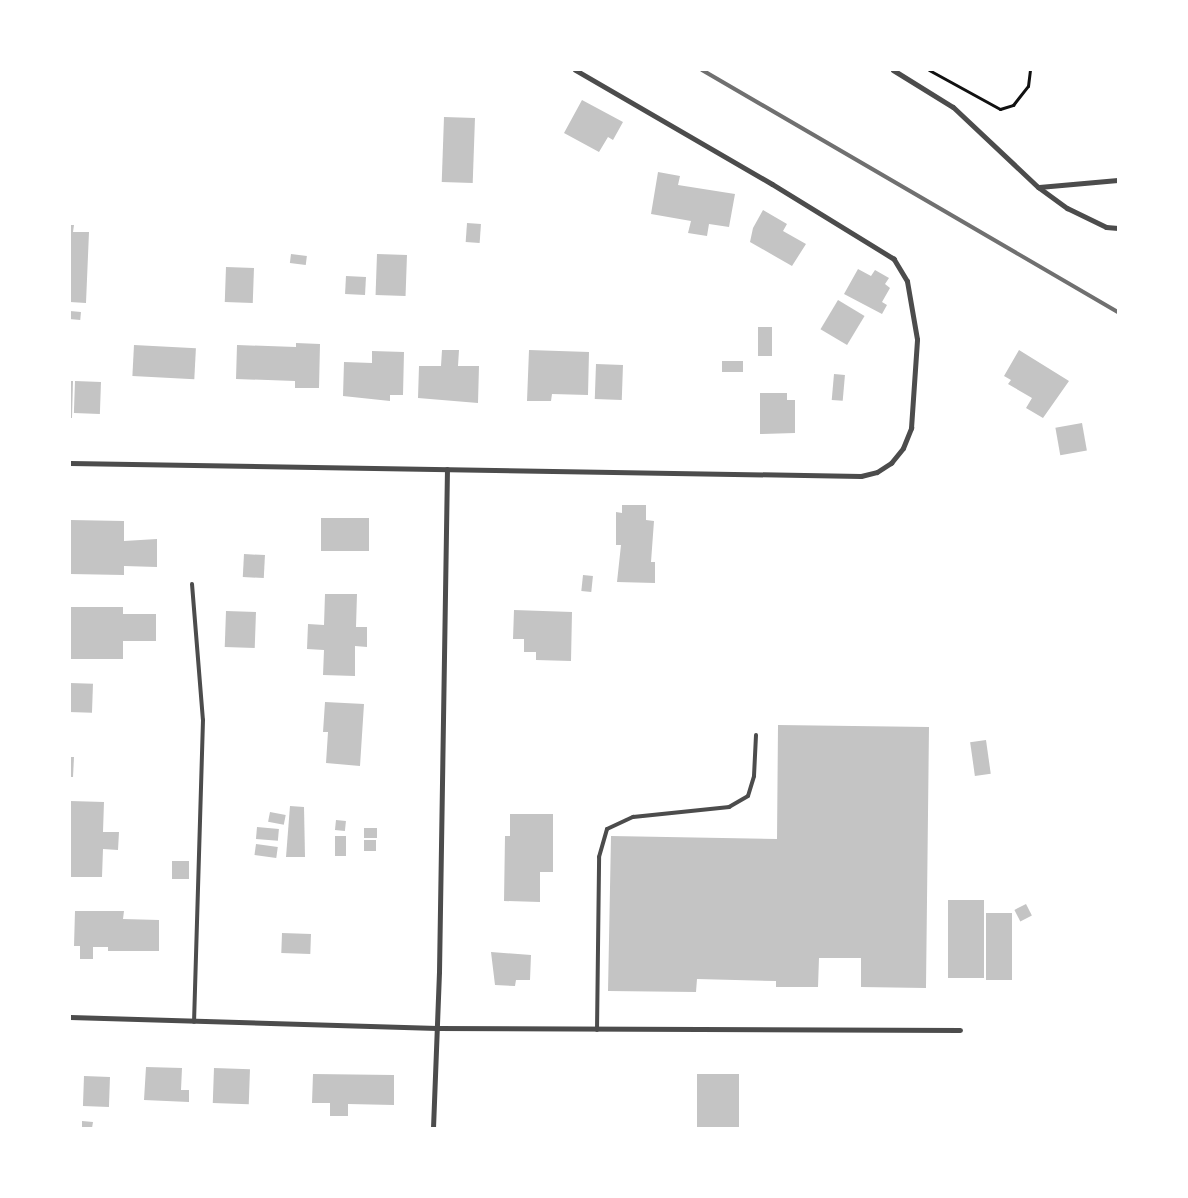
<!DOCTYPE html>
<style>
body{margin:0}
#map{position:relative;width:1188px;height:1198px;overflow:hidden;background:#fff;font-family:"Exo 2",sans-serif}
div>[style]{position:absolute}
.building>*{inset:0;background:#c4c4c4;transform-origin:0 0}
.path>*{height:3px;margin:-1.5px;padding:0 1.5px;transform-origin:1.5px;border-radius:1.5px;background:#111}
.service>*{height:4px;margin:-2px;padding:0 2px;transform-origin:2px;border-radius:2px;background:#4c4c4c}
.minor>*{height:5px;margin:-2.5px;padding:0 2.5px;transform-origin:2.5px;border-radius:2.5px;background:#4c4c4c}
.rail>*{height:4px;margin:-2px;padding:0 2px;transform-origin:2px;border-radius:2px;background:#707070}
span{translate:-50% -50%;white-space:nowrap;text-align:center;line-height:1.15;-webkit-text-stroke:4px #fff;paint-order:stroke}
.frame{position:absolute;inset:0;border:71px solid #fff;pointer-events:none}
</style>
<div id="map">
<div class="building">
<i style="clip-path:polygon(582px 100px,623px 122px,613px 140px,608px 137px,599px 152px,564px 133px)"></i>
<i style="left:444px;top:117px;width:31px;height:65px;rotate:2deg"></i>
<i style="clip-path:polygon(658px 172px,680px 176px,678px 185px,735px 194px,729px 227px,709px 224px,707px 236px,688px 233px,691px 221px,651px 214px)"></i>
<i style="clip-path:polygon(763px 210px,787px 224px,783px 231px,806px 244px,792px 266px,750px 242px,753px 228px)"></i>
<i style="left:467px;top:223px;width:14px;height:19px;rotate:4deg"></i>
<i style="clip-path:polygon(70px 225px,74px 225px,73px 232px,89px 232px,86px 303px,70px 302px)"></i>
<i style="left:291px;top:254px;width:16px;height:9px;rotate:7deg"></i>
<i style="left:377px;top:254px;width:30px;height:41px;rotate:2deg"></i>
<i style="left:226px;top:267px;width:28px;height:35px;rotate:2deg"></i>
<i style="clip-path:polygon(858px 269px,871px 276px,875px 270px,889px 278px,885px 284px,890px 288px,882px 302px,887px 305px,882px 314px,844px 294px)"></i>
<i style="left:346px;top:276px;width:20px;height:18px;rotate:3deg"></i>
<i style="left:838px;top:300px;width:31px;height:34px;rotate:31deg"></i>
<i style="left:70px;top:311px;width:11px;height:8px;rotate:5deg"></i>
<i style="left:758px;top:327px;width:14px;height:29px"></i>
<i style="clip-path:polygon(296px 343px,320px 344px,319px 388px,295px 388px,295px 381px,236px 379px,237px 345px,296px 347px)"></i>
<i style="left:134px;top:345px;width:62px;height:31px;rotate:3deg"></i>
<i style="clip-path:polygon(442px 350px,459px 350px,458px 366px,479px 366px,478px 403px,418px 398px,419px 366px,441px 366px)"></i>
<i style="clip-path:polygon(529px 350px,589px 352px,588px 395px,552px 394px,551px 401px,527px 401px)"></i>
<i style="clip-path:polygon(1019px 350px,1069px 381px,1043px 418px,1026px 408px,1032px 398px,1008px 384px,1011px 380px,1004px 376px)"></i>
<i style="clip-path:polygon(372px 351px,404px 352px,403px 395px,390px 395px,390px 401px,343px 396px,344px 362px,372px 363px)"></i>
<i style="left:722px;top:361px;width:21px;height:11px"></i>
<i style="left:596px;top:364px;width:27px;height:35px;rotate:2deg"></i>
<i style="left:834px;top:374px;width:11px;height:26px;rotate:5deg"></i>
<i style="clip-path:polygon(70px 381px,73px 381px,72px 418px,70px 418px)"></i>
<i style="left:75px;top:381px;width:26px;height:32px;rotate:2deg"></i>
<i style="clip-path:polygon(760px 393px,787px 393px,787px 400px,795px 400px,795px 433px,760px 434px)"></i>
<i style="left:1082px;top:423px;width:28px;height:27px;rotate:80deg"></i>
<i style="clip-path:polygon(622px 505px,646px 505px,646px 520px,654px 521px,651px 562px,655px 562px,655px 583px,617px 582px,621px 545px,616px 545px,616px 512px,622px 513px)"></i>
<i style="left:321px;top:518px;width:48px;height:33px"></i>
<i style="clip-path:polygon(70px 520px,124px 521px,124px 541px,157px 539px,157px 567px,124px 566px,124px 575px,70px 574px)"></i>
<i style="left:244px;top:554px;width:21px;height:23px;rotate:3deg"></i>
<i style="left:583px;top:575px;width:10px;height:16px;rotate:6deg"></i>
<i style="clip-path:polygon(325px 594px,357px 594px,356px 627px,367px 627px,367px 647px,355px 646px,355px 676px,323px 675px,324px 650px,307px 649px,308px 624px,324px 625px)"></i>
<i style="clip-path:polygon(70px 607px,123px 607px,123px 614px,156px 614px,156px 641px,123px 641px,123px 659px,70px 659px)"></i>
<i style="clip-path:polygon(514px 610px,572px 612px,571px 661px,536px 660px,536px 652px,524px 652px,524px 639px,513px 639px)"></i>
<i style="left:226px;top:611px;width:30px;height:36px;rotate:2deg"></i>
<i style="left:70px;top:683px;width:23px;height:29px;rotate:2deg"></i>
<i style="clip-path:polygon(325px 702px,364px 704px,360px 766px,326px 763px,328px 732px,323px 732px)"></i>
<i style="clip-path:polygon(778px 725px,929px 727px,926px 988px,861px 987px,861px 958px,819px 958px,818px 987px,776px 987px,776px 981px,697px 979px,696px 992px,608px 991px,611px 836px,777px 839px)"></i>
<i style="left:986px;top:740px;width:34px;height:16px;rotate:82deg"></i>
<i style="clip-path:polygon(70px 757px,74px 757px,73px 777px,70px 777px)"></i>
<i style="clip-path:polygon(70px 801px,104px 802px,103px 832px,119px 832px,118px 850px,103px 849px,102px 877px,70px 877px)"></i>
<i style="clip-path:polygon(290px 806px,304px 807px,305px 857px,286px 857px)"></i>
<i style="left:270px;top:812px;width:16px;height:10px;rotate:11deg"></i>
<i style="clip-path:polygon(510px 814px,553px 814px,553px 872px,540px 872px,540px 902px,504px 901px,505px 836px,510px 836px)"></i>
<i style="left:336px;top:820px;width:10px;height:10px;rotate:6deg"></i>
<i style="left:257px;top:827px;width:22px;height:12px;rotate:5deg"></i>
<i style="left:364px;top:828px;width:13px;height:10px"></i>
<i style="left:335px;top:836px;width:11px;height:20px"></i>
<i style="left:376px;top:840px;width:11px;height:12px;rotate:90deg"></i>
<i style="left:256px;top:844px;width:22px;height:11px;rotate:8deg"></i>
<i style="left:172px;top:861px;width:17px;height:18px"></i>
<i style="left:948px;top:900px;width:36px;height:78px"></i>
<i style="left:1026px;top:904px;width:13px;height:13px;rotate:63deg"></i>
<i style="clip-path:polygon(75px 911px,124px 911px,123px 919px,159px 920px,159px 951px,108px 951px,108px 947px,93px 947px,93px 959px,80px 959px,80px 946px,74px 946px)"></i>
<i style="left:986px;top:913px;width:26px;height:67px"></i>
<i style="left:282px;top:933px;width:29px;height:20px;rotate:2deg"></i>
<i style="clip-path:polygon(491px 952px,531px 955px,530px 980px,516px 980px,515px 986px,495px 985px)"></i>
<i style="clip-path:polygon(146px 1067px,182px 1068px,181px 1090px,189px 1090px,189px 1102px,144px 1100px)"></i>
<i style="left:214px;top:1068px;width:36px;height:35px;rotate:2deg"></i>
<i style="clip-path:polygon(313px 1074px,394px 1075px,394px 1105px,348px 1104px,348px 1116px,330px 1116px,330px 1103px,312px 1103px)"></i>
<i style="left:739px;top:1074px;width:54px;height:42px;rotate:90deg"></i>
<i style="left:84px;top:1076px;width:26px;height:30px;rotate:2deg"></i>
<i style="clip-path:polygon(82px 1121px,93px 1122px,92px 1128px,82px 1128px)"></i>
</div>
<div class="path">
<i style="left:929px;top:70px;width:81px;rotate:28.8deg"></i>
<i style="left:1000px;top:109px;width:14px;rotate:-17deg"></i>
<i style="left:1013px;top:105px;width:24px;rotate:-52deg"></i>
<i style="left:1028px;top:86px;width:16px;rotate:-83deg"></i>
</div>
<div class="service">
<i style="left:192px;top:584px;width:136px;rotate:85.4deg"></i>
<i style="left:203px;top:720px;width:302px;rotate:91.7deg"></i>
<i style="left:597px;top:1030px;width:173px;rotate:-89.3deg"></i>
<i style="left:599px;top:857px;width:29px;rotate:-74deg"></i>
<i style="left:607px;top:829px;width:29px;rotate:-25deg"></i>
<i style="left:633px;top:817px;width:97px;rotate:-5.9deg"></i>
<i style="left:729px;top:807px;width:22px;rotate:-30deg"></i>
<i style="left:748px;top:796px;width:21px;rotate:-73deg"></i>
<i style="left:754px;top:776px;width:41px;rotate:-87.2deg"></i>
</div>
<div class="minor">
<i style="left:893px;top:70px;width:70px;rotate:31.7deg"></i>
<i style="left:953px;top:107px;width:117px;rotate:43.3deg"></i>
<i style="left:1038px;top:187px;width:36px;rotate:36deg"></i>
<i style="left:1067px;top:208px;width:43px;rotate:26deg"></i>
<i style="left:1106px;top:227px;width:12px;rotate:5deg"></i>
<i style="left:1039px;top:187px;width:79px;rotate:-5.1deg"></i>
<i style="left:70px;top:463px;width:791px;rotate:0.94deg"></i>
<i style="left:861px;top:476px;width:16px;rotate:-14deg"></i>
<i style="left:877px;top:472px;width:17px;rotate:-33deg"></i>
<i style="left:891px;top:463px;width:19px;rotate:-51deg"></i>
<i style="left:903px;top:448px;width:22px;rotate:-68deg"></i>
<i style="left:911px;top:428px;width:89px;rotate:-86.1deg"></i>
<i style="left:917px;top:339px;width:59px;rotate:-99.8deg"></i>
<i style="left:907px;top:281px;width:26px;rotate:-121deg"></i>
<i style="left:894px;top:259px;width:143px;rotate:-148.4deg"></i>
<i style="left:772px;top:184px;width:228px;rotate:-149.9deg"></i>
<i style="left:70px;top:1017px;width:367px;rotate:1.7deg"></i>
<i style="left:437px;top:1028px;width:523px;rotate:0.22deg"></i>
<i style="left:433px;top:1128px;width:156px;rotate:-87.8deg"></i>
<i style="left:439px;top:972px;width:503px;rotate:-89.09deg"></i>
</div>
<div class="rail">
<i style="left:702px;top:70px;width:481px;rotate:30.2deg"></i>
</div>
<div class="frame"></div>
</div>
